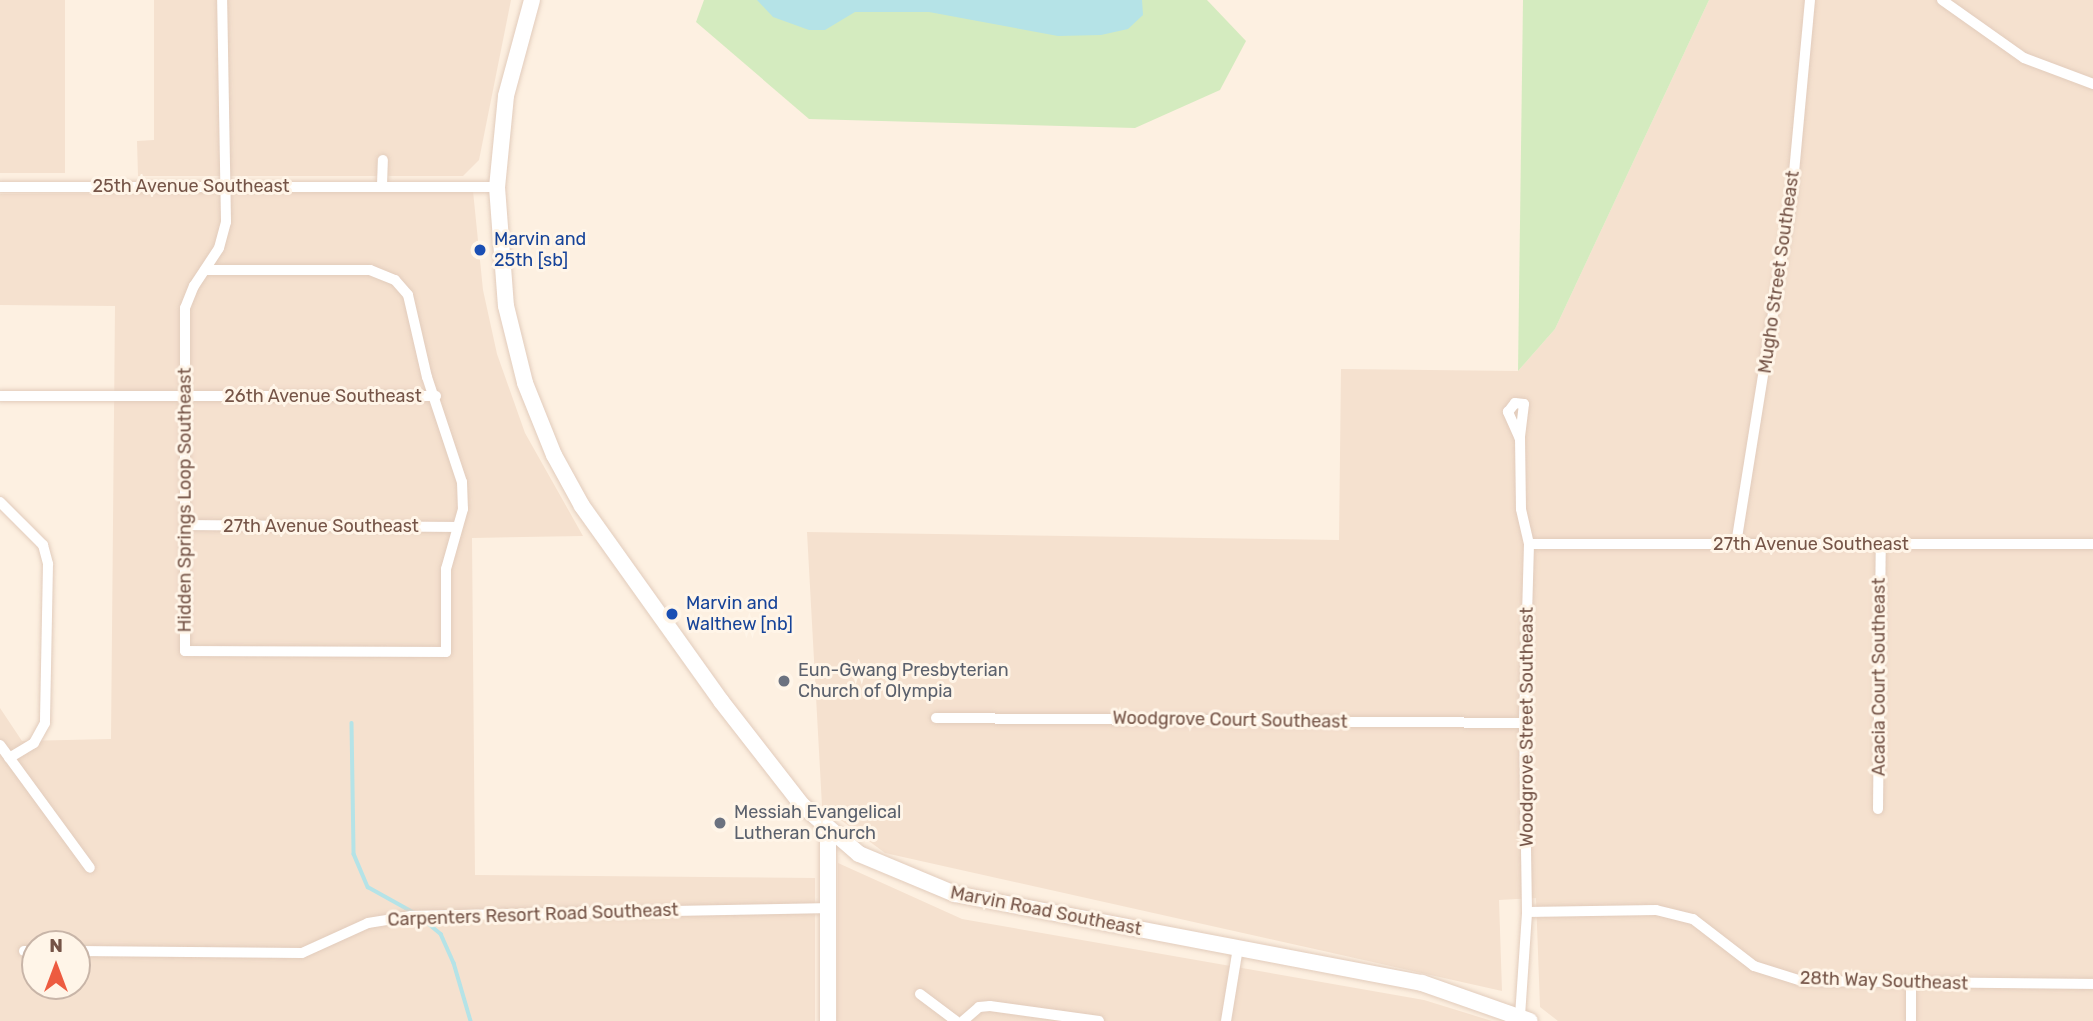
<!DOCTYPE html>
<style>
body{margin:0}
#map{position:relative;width:2093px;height:1021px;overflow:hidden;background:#fdf0e1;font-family:Rubik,sans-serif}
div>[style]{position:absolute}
.residential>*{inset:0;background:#f5e1cf;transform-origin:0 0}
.green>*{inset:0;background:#d4ebbf}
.water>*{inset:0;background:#b5e3e7}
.stream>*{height:3.5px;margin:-1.75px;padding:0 1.75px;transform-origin:1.75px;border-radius:1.75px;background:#b5e3e7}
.roads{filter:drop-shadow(0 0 2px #e2ccbc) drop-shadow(0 0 2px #e2ccbc)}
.street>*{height:10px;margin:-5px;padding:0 5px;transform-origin:5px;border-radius:5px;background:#fff}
.secondary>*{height:16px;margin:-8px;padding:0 8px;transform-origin:8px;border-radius:8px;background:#fff}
.dots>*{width:19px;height:19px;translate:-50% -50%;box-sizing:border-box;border:4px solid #fff5e8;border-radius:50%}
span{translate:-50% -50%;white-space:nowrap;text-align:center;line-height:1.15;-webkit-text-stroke:6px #fff5e8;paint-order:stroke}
.street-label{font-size:18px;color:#755447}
.transit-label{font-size:18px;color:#164399}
.left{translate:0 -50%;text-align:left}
.worship-label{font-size:18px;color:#5b616d}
.north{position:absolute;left:21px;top:930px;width:70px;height:70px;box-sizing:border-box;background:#fff5e8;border:2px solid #c8b5a8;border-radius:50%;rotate:0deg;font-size:19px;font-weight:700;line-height:28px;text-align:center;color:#755447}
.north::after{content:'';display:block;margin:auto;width:24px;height:32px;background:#ed5b40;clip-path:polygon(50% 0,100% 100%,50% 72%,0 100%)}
</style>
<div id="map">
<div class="residential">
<i style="left:0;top:0;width:65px;height:173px"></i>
<i style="clip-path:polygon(154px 0,511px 0,479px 160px,463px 176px,138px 176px,137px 141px,154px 140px)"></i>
<i style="clip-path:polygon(1709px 0,2093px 0,2093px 1021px,1558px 1021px,1540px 1007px,1536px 898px,1499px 900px,1502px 991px,885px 853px,822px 806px,807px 532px,1339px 540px,1341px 369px,1518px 371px,1555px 329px)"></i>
<i style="clip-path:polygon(evenodd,473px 191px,483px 290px,497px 354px,525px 433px,583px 536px,472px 538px,475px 875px,815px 878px,815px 1021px,0 1021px,0 708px,22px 741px,111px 739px,115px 306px,0 305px,0 194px,473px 191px,35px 944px,77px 944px,77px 986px,35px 986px,35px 944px)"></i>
<i style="clip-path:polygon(838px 863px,962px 919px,1424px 1000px,1492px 1021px,837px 1021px)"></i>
</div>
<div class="green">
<i style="clip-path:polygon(704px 0,1207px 0,1246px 41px,1220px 90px,1135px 128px,809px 119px,696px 22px)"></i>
<i style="clip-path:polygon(1523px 0,1709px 0,1555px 329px,1518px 371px)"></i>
</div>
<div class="water">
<i style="clip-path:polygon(757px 0,1142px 0,1143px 15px,1128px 29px,1101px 35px,1058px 36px,929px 12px,855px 12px,825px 30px,809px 30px,773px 17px)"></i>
</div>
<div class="stream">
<i style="left:352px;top:723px;width:131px;rotate:89.1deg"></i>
<i style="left:354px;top:854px;width:36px;rotate:67deg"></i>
<i style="left:368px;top:887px;width:54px;rotate:29deg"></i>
<i style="left:429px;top:924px;width:16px;rotate:40deg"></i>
<i style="left:441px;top:934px;width:32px;rotate:66deg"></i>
<i style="left:454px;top:963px;width:60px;rotate:73.7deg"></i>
</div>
<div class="roads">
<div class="street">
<i style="left:1942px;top:0;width:100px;rotate:35.3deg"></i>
<i style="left:2024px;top:58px;width:74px;rotate:20.6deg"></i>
<i style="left:382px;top:185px;width:25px;rotate:-88deg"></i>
<i style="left:0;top:187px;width:497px"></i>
<i style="left:205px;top:270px;width:165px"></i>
<i style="left:370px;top:270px;width:27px;rotate:22deg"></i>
<i style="left:395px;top:280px;width:20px;rotate:49deg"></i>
<i style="left:408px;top:295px;width:84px;rotate:77deg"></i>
<i style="left:427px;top:377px;width:111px;rotate:71.6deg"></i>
<i style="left:462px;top:482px;width:27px;rotate:88deg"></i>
<i style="left:463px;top:509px;width:62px;rotate:105.8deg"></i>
<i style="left:446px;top:569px;width:83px;rotate:90deg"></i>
<i style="left:446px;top:652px;width:261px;rotate:-179.8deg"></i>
<i style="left:185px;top:651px;width:343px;rotate:-90deg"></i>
<i style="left:185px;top:308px;width:24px;rotate:-68deg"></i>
<i style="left:194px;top:286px;width:45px;rotate:-56.7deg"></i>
<i style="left:219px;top:248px;width:27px;rotate:-75deg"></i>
<i style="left:226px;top:222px;width:222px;rotate:-91deg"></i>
<i style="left:0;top:396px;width:436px"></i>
<i style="left:1515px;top:403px;width:9px;rotate:6deg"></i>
<i style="left:1524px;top:404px;width:35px;rotate:97deg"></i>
<i style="left:1520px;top:439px;width:30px;rotate:-114deg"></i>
<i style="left:1508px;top:412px;width:11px;rotate:-52deg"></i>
<i style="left:0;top:502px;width:61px;rotate:45deg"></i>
<i style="left:43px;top:545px;width:20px;rotate:75deg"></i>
<i style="left:48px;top:564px;width:159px;rotate:91.1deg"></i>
<i style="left:45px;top:723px;width:23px;rotate:119deg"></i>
<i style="left:34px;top:743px;width:29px;rotate:149deg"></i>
<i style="left:185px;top:525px;width:272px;rotate:0.4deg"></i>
<i style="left:1529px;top:544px;width:564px"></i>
<i style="left:1736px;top:544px;width:354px;rotate:-80.9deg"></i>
<i style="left:1792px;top:194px;width:195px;rotate:-84.7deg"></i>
<i style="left:936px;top:718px;width:588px;rotate:0.49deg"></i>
<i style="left:0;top:745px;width:152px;rotate:53.8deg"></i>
<i style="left:1878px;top:809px;width:265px;rotate:-89.4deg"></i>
<i style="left:1527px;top:912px;width:129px;rotate:-0.9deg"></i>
<i style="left:1656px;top:910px;width:38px;rotate:14deg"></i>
<i style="left:1693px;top:919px;width:77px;rotate:37.6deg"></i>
<i style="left:1754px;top:966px;width:50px;rotate:17.4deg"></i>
<i style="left:1802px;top:981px;width:291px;rotate:0.6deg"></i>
<i style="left:24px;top:951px;width:11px"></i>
<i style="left:77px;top:951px;width:225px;rotate:0.5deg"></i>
<i style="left:302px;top:953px;width:72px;rotate:-24.4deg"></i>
<i style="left:368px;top:923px;width:44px;rotate:-9.2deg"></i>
<i style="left:411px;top:916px;width:417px;rotate:-1.1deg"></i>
<i style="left:920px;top:994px;width:45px;rotate:36.9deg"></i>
<i style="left:1520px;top:1016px;width:104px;rotate:-86.1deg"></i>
<i style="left:1527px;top:912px;width:189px;rotate:-90.9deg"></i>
<i style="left:1524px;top:723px;width:179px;rotate:-88.4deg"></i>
<i style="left:1529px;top:544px;width:36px;rotate:-103deg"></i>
<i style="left:1521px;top:509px;width:70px;rotate:-90.8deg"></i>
<i style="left:963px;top:1021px;width:21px;rotate:-41deg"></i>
<i style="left:979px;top:1007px;width:11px;rotate:-5deg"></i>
<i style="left:990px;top:1006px;width:110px;rotate:7.8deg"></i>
<i style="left:1226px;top:1021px;width:74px;rotate:-80.7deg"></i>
<i style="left:1911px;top:1021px;width:37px;rotate:-90deg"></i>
</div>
<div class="secondary">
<i style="left:532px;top:0;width:99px;rotate:105.2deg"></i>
<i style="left:506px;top:96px;width:91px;rotate:95.6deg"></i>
<i style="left:497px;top:187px;width:119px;rotate:85.7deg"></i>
<i style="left:506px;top:306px;width:79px;rotate:76.1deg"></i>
<i style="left:525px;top:383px;width:78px;rotate:68.1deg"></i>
<i style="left:554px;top:455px;width:58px;rotate:61.2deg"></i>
<i style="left:582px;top:506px;width:239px;rotate:54.5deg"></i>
<i style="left:721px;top:701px;width:132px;rotate:52.1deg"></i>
<i style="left:802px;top:805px;width:75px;rotate:40.7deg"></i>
<i style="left:859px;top:854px;width:104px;rotate:22.6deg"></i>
<i style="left:955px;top:894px;width:475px;rotate:10.8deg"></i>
<i style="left:1422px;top:983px;width:114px;rotate:19.4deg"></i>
<i style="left:828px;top:1021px;width:191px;rotate:-90deg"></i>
</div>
</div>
<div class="dots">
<i style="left:480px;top:250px;background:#1a4fb4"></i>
<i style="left:672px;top:614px;background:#1a4fb4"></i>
<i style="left:784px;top:681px;background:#6b7280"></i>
<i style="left:720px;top:823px;background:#6b7280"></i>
</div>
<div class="street-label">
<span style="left:191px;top:186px">25th Avenue Southeast</span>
<span style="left:1779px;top:272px;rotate:-82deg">Mugho Street Southeast</span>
<span style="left:323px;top:396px">26th Avenue Southeast</span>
<span style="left:185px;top:500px;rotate:-90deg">Hidden Springs Loop Southeast</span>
<span style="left:321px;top:526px">27th Avenue Southeast</span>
<span style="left:1811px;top:544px">27th Avenue Southeast</span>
<span style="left:1879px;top:677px;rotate:-90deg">Acacia Court Southeast</span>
<span style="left:1230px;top:720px;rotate:1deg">Woodgrove Court Southeast</span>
<span style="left:1527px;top:727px;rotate:-90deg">Woodgrove Street Southeast</span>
<span style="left:1046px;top:911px;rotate:11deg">Marvin Road Southeast</span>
<span style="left:533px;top:915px;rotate:-2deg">Carpenters Resort Road Southeast</span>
<span style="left:1884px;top:981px;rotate:2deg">28th Way Southeast</span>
</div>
<div class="transit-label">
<span class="left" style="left:494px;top:250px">Marvin and<br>25th [sb]</span>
<span class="left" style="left:686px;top:614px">Marvin and<br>Walthew [nb]</span>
</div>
<div class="worship-label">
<span class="left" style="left:798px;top:681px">Eun-Gwang Presbyterian<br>Church of Olympia</span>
<span class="left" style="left:734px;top:823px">Messiah Evangelical<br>Lutheran Church</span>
</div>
<div class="north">N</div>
</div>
